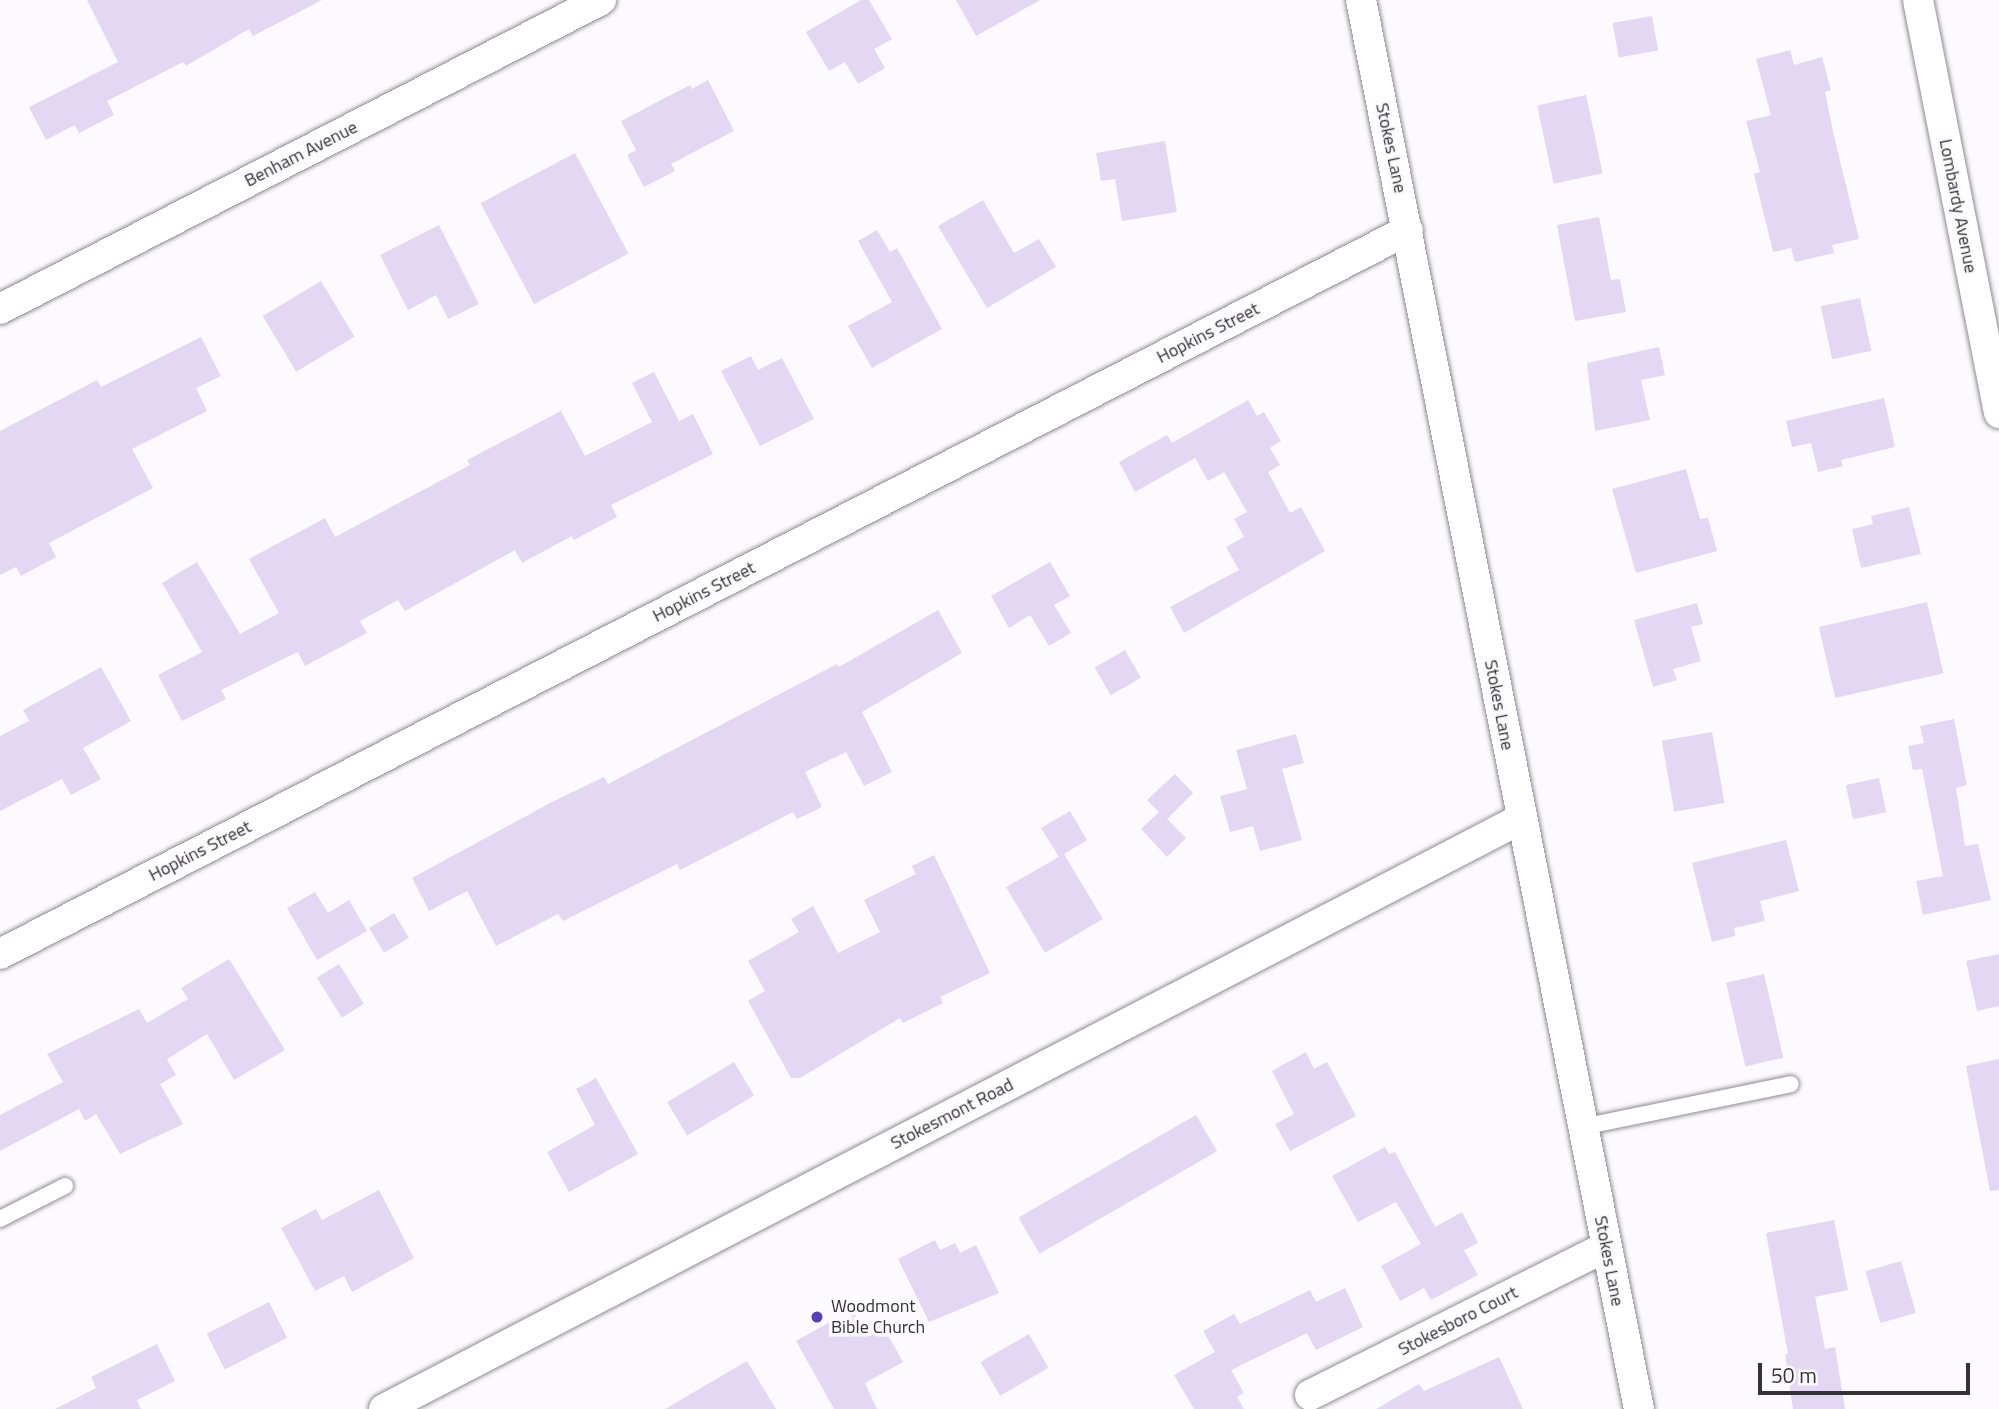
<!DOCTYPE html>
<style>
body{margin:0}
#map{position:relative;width:1999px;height:1409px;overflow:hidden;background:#fcfafe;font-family:"Titillium Web",sans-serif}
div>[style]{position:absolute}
.building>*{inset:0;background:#e4d7f4;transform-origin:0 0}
.roads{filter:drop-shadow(0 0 2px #8d8a92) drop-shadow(0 0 2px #8d8a92)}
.lane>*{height:16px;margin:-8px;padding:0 8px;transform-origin:8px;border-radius:8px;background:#fff}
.street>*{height:30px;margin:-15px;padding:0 15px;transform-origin:15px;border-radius:15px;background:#fff}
.dots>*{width:19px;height:19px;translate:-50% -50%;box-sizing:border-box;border:4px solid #fcfafe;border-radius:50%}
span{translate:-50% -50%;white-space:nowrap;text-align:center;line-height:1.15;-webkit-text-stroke:7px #fcfafe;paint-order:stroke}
.street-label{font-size:18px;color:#333235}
.poi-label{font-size:18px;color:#333235}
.left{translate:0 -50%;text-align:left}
.scale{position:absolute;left:1758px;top:1363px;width:212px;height:32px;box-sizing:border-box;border:4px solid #333235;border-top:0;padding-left:9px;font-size:21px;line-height:24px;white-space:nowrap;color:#333235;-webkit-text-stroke:5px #fcfafe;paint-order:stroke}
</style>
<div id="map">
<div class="building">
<i style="clip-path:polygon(87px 0,322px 0,253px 36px,249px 29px,186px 66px,183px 62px,107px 101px,114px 115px,79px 133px,75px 125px,46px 140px,29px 107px,118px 62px)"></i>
<i style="clip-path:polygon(861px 0,869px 0,892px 39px,874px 49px,885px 68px,858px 84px,845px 62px,829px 71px,806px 32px)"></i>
<i style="clip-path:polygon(956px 0,1040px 0,976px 36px)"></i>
<i style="left:1652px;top:16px;width:35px;height:40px;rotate:80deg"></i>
<i style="clip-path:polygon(1790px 50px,1794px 65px,1822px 57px,1831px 90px,1825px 92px,1833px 132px,1859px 239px,1832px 245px,1834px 253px,1795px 262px,1791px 248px,1773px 252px,1754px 174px,1760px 172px,1746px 121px,1771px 115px,1756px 59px)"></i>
<i style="clip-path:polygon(708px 80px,734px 131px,671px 164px,675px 171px,644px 187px,627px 155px,636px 150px,621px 121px,690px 85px,692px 89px)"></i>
<i style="left:1586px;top:95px;width:80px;height:50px;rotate:78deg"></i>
<i style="clip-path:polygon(1165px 141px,1177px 212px,1122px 221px,1115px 179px,1101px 181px,1096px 153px)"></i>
<i style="left:575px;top:153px;width:114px;height:107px;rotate:62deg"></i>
<i style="clip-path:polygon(983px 200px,1014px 253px,1039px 239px,1056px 267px,987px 308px,938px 226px)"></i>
<i style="clip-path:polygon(1599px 217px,1611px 280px,1620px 279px,1626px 312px,1575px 321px,1557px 225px)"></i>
<i style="clip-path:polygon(439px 225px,479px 304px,448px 319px,436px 295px,408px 310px,380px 255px)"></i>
<i style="clip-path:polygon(877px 230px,890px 252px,897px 248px,942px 329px,872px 368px,848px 326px,892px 302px,858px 241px)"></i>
<i style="left:321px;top:281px;width:65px;height:68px;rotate:59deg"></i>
<i style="left:1860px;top:298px;width:54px;height:40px;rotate:78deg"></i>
<i style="clip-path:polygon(201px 337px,221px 376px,196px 388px,207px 411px,132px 449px,153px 488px,49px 543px,56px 557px,21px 576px,16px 567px,0 575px,0 431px,97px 380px,101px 387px)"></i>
<i style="clip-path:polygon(1659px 347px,1665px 375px,1641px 380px,1650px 420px,1595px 431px,1587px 363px)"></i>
<i style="clip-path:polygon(751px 356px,758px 370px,782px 358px,814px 419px,760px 446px,721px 371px)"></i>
<i style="clip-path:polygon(654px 372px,679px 421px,693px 414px,713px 454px,611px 505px,617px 517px,574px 540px,572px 536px,522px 563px,515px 550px,405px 611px,398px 600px,360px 621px,367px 633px,305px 666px,298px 652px,281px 660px,221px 690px,226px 699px,182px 721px,158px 675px,202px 652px,162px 583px,197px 562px,240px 634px,279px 613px,249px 559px,325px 518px,335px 537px,470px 465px,467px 460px,561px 411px,585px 456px,652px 422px,632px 383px)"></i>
<i style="clip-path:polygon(1884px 398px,1895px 447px,1841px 460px,1843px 466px,1818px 472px,1811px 443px,1792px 447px,1786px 421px)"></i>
<i style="clip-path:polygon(1248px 400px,1257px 416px,1264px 412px,1281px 441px,1270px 448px,1280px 465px,1268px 472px,1290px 513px,1301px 507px,1325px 551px,1184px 633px,1170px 607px,1239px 570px,1226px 547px,1244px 537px,1234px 519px,1247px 512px,1224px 472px,1208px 481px,1195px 458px,1135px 492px,1119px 462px,1167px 435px,1172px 443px)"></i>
<i style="clip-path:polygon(1686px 469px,1700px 519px,1708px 518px,1717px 551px,1636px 573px,1612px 489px)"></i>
<i style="clip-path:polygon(1909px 507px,1921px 554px,1861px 568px,1852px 529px,1873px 524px,1871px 516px)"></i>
<i style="clip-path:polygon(1050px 562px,1070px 596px,1054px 605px,1071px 633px,1049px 646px,1030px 615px,1009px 628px,991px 596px)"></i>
<i style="left:1927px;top:602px;width:73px;height:111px;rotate:77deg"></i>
<i style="clip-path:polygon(1697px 603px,1703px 624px,1691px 627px,1701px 661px,1673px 669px,1677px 680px,1653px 687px,1634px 620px)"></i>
<i style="clip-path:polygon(938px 610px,962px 653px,862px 712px,892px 772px,864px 786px,846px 752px,805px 772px,822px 807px,797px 819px,793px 812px,680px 870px,677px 864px,563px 921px,558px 914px,496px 946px,467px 891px,429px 911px,412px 878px,552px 802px,604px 777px,608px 784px,837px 664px,839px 667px)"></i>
<i style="left:1125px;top:650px;width:32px;height:35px;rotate:60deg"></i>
<i style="clip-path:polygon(101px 667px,131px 721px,83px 748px,101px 779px,71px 795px,62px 779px,0 811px,0 736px,29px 721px,23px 710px)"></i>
<i style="clip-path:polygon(1954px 719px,1967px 785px,1956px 788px,1965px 846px,1978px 844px,1991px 900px,1923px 915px,1916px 881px,1943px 876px,1922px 769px,1913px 770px,1908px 746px,1924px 743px,1920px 726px)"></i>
<i style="left:1712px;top:732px;width:72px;height:51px;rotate:80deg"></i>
<i style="clip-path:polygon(1296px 734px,1304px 763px,1282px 769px,1302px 840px,1260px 851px,1253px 826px,1230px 832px,1220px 796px,1247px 789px,1236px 750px)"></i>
<i style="clip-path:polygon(1175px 774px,1193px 793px,1167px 819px,1186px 838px,1167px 857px,1141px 829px,1159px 812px,1147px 800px)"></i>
<i style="left:1879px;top:778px;width:35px;height:34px;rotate:78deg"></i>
<i style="clip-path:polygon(1070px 811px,1087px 840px,1064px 854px,1103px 919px,1045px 953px,1006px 887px,1059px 857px,1041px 828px)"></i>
<i style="clip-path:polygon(1786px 840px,1799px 891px,1760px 901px,1765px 921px,1734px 928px,1735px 936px,1712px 942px,1692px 863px)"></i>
<i style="clip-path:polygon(934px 855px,990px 973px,940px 997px,943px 1003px,903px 1023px,900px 1018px,800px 1078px,791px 1078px,748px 1001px,765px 991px,748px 961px,799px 932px,791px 919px,813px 906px,838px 953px,880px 932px,864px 900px,916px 874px,912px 866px)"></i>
<i style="clip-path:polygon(315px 892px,328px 913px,349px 900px,367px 931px,317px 960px,287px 908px)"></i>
<i style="left:394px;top:913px;width:29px;height:29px;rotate:59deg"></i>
<i style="clip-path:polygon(1999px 954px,1999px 1006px,1977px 1011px,1966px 961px)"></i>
<i style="clip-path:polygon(229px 959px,285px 1050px,234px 1080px,207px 1034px,167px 1059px,176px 1075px,160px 1084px,183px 1124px,120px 1154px,96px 1114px,85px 1121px,79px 1109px,0 1151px,0 1115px,63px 1082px,47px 1054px,139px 1009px,147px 1023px,188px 999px,181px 988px)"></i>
<i style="left:339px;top:964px;width:47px;height:26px;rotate:58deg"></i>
<i style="left:1764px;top:974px;width:86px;height:39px;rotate:77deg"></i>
<i style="clip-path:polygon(1306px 1052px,1314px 1069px,1327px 1062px,1356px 1116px,1290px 1151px,1275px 1124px,1294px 1114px,1272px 1071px)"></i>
<i style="clip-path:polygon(1999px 1059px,1999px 1190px,1990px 1191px,1966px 1066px)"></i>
<i style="left:734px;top:1062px;width:39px;height:78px;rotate:59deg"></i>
<i style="clip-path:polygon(596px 1078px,638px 1154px,569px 1192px,547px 1152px,595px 1125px,576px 1089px)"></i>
<i style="left:1196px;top:1115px;width:42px;height:205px;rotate:60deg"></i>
<i style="clip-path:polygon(1385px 1147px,1389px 1154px,1395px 1152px,1435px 1227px,1462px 1212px,1478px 1243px,1464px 1250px,1478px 1275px,1431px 1300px,1424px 1288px,1400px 1301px,1381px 1266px,1421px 1244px,1396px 1202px,1358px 1222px,1332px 1176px)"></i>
<i style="clip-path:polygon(379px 1190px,414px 1258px,352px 1292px,344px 1276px,315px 1291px,281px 1228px,316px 1209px,322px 1220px)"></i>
<i style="clip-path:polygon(1834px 1220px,1848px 1290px,1815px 1297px,1825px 1349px,1835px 1347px,1845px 1409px,1793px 1409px,1785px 1354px,1788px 1354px,1766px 1233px)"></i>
<i style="clip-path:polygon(935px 1240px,940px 1250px,955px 1243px,960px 1253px,976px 1245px,999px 1293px,929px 1322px,898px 1259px)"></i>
<i style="left:1901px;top:1261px;width:54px;height:37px;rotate:74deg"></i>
<i style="clip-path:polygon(1345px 1288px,1363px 1327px,1316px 1350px,1307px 1333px,1231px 1370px,1244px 1393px,1237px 1397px,1244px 1409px,1194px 1409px,1174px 1375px,1215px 1352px,1203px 1331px,1234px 1314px,1240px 1324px,1310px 1290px,1316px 1302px)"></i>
<i style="left:269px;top:1302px;width:40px;height:70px;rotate:63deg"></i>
<i style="clip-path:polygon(855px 1314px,864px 1330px,880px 1321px,903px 1362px,865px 1383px,877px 1409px,834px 1409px,796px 1341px,837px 1318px,840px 1322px)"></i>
<i style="left:1029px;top:1334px;width:39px;height:56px;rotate:60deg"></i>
<i style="clip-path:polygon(157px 1344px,175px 1381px,137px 1400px,141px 1409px,55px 1409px,96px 1388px,91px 1377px)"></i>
<i style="clip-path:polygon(1499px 1357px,1523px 1409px,1376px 1409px,1419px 1384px,1424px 1391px)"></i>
<i style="clip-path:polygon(747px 1361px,776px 1409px,665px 1409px)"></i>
</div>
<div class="roads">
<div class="lane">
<i style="left:1582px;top:1127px;width:213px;rotate:-11.6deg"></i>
<i style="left:0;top:1219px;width:73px;rotate:-26.9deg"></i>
</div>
<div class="street">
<i style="left:1361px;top:0;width:1436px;rotate:78.84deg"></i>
<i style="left:1918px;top:0;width:421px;rotate:78.9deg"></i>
<i style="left:0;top:309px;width:676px;rotate:-27.21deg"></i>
<i style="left:0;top:954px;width:1583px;rotate:-27.21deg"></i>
<i style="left:1310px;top:1395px;width:331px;rotate:-26.6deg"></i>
<i style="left:384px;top:1409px;width:1281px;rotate:-27.43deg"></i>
</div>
</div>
<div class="dots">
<i style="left:817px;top:1317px;background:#563fb7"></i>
</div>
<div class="street-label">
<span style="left:1391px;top:148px;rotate:78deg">Stokes Lane</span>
<span style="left:301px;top:154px;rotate:-27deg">Benham Avenue</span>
<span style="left:1958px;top:206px;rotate:79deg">Lombardy Avenue</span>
<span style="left:1208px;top:333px;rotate:-27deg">Hopkins Street</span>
<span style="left:704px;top:592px;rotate:-27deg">Hopkins Street</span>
<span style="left:1499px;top:705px;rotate:79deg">Stokes Lane</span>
<span style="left:200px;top:851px;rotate:-27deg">Hopkins Street</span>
<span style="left:952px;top:1114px;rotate:-27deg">Stokesmont Road</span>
<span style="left:1609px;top:1261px;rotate:79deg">Stokes Lane</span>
<span style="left:1458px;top:1321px;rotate:-27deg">Stokesboro Court</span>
</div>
<div class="poi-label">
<span class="left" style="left:831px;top:1317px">Woodmont<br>Bible Church</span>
</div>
<div class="scale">50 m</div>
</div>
